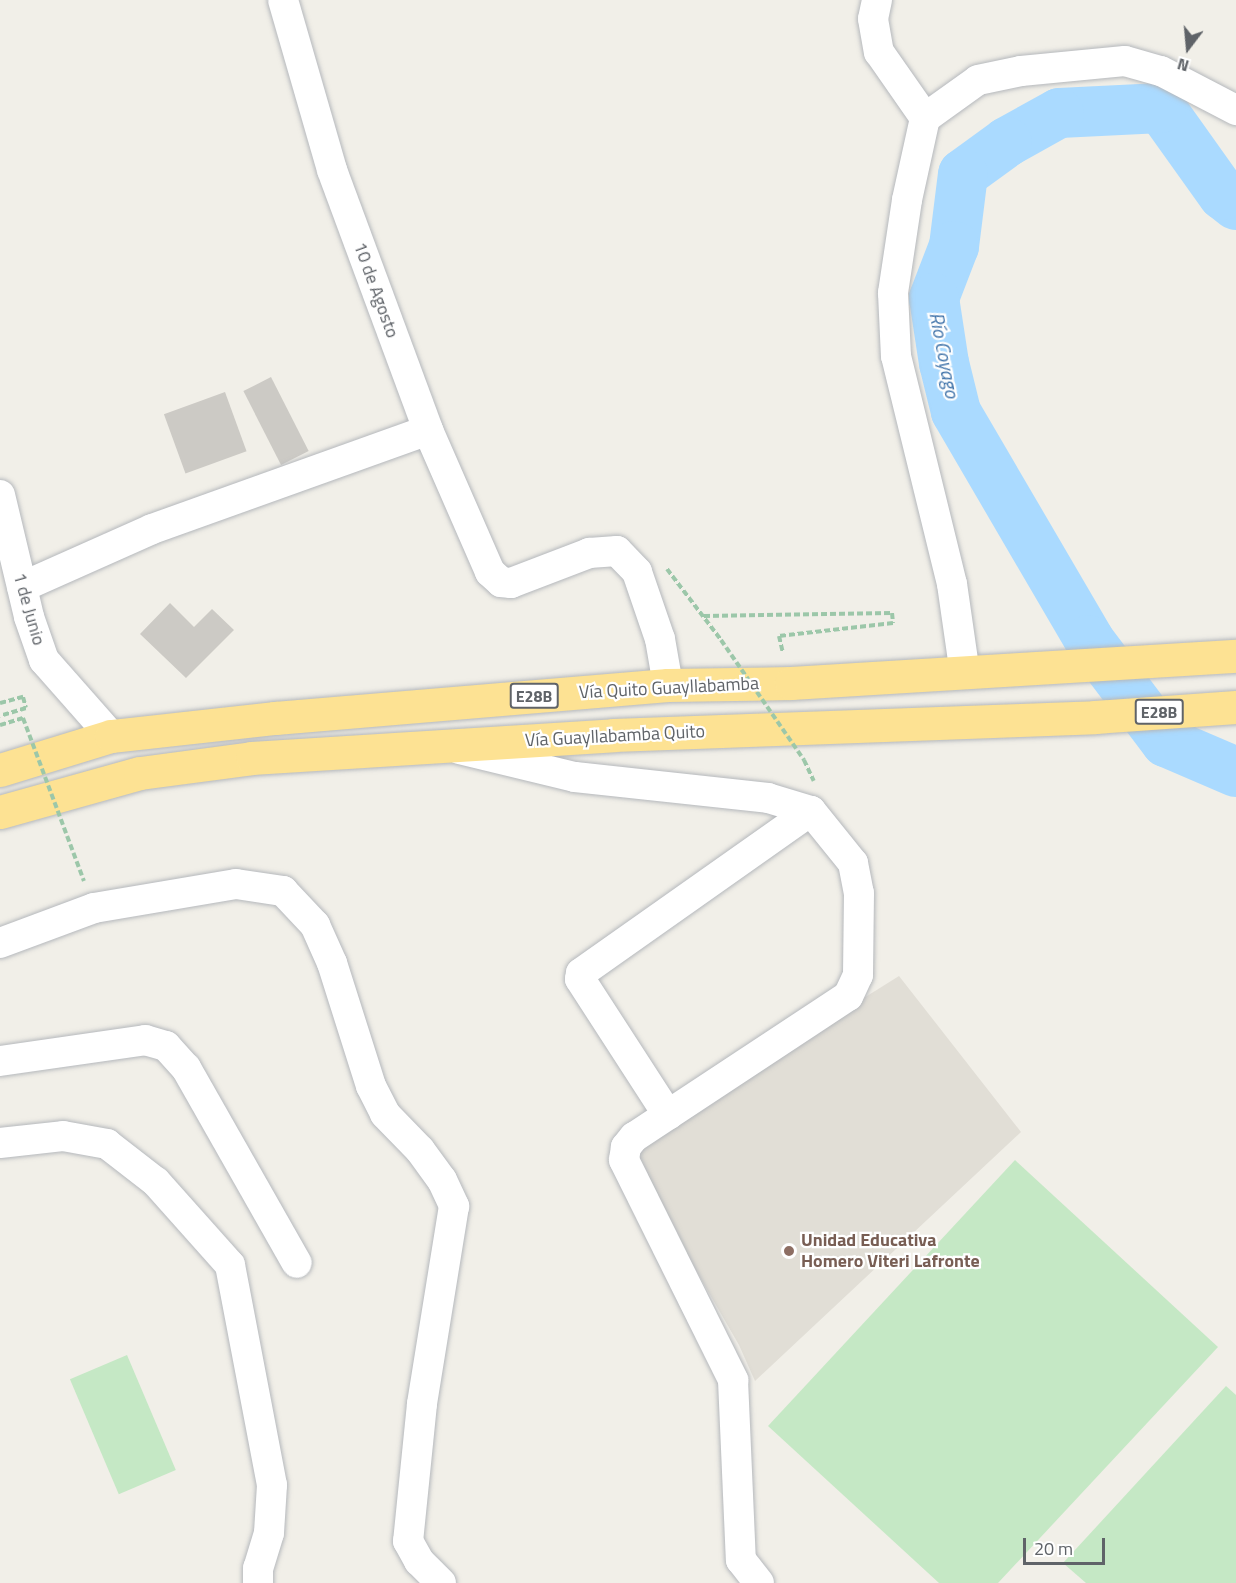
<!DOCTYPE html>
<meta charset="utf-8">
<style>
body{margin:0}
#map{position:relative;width:1236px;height:1583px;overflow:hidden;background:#f1efe8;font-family:"Titillium Web",sans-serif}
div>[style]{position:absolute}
.education>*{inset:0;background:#e1ded6}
.green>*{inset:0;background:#c5e8c5;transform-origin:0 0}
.river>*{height:50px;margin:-25px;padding:0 25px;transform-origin:25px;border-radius:25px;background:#aadaff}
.building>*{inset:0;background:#cccac5;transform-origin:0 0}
.path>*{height:4px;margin-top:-2px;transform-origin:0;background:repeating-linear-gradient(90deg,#9cc7a9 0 6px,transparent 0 9px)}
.roads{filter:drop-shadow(0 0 2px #b5b8bc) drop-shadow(0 0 2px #b5b8bc)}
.street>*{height:30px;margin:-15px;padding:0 15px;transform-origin:15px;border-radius:15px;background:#fff}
.highway>*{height:33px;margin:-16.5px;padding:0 16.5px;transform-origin:16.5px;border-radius:16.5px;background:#fde293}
.path-bridge>*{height:4px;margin-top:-2px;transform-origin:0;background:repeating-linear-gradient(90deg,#9cc7a9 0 6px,transparent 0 9px)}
.dots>*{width:16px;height:16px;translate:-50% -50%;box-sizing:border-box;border:3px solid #fff;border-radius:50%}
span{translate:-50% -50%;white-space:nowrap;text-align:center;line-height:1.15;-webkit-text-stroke:4.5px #fff;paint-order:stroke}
.shield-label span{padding:2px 4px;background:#fff;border:2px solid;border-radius:4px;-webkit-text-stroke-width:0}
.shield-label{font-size:16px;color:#5f6368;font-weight:700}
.street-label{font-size:18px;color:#5f6368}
.education-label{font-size:18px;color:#785e54;font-weight:700}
.left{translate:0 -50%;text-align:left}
.water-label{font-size:20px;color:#4174aa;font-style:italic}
.north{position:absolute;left:1158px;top:18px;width:60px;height:60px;-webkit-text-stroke:4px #fff;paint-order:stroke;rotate:196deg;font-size:16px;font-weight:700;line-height:24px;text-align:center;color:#5f6368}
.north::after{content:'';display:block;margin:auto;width:21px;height:27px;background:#5f6368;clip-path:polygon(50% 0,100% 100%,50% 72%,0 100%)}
.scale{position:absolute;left:1023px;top:1538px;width:82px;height:27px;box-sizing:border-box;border:3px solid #5f6368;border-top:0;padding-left:8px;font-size:18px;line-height:21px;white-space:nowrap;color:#5f6368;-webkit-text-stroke:4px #fff;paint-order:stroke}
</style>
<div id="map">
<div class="education">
<i style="clip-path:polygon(899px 976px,1021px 1132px,755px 1381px,739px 1345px,630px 1156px,637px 1140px)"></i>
</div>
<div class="green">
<i style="clip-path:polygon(1015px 1160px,1218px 1347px,998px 1583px,939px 1583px,768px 1426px)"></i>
<i style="left:127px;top:1355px;width:125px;height:62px;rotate:67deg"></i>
<i style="clip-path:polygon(1226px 1386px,1236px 1395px,1236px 1583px,1086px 1583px,1063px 1563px)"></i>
</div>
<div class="river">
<i style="left:1236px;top:205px;width:16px;rotate:-142deg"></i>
<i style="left:1223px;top:195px;width:107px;rotate:-125.5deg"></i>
<i style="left:1161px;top:108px;width:102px;rotate:177.2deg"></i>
<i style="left:1059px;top:113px;width:60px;rotate:150.9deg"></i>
<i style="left:1007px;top:142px;width:54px;rotate:144deg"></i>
<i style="left:963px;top:174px;width:73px;rotate:97.1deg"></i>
<i style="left:954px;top:246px;width:56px;rotate:111deg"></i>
<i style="left:934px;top:298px;width:66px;rotate:81.3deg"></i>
<i style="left:944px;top:363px;width:50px;rotate:76.2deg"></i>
<i style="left:956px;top:412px;width:264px;rotate:59.7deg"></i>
<i style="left:1089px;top:640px;width:128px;rotate:53deg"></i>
<i style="left:1166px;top:742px;width:76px;rotate:23.2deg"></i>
</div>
<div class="building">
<i style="left:271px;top:377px;width:83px;height:31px;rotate:63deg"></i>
<i style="left:225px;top:392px;width:63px;height:65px;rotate:70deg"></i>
<i style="clip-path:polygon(170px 603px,194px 627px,212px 609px,234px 630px,186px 678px,140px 634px)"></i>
</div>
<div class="path">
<i style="left:667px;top:569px;width:89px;rotate:52.7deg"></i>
<i style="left:704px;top:616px;width:188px;rotate:-0.9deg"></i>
<i style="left:892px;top:613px;width:10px;rotate:84deg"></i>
<i style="left:893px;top:623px;width:115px;rotate:173.5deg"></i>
<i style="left:779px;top:636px;width:17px;rotate:77deg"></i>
<i style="left:0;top:703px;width:24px;rotate:-15deg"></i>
<i style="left:23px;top:697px;width:11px;rotate:75deg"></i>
<i style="left:26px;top:708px;width:27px;rotate:163deg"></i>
<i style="left:0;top:725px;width:24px;rotate:-17deg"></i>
<i style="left:804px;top:760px;width:23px;rotate:65deg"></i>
</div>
<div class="roads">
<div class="street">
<i style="left:283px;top:0;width:177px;rotate:73.9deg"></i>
<i style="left:332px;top:170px;width:277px;rotate:69.7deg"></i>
<i style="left:428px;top:430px;width:155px;rotate:66.4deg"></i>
<i style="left:490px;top:572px;width:15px;rotate:42deg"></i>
<i style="left:501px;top:582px;width:10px;rotate:6deg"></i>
<i style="left:511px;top:583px;width:84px;rotate:-21deg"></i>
<i style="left:589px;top:553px;width:28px;rotate:-4deg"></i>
<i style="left:617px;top:551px;width:29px;rotate:46deg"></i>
<i style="left:637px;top:572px;width:71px;rotate:71.1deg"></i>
<i style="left:660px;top:639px;width:47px;rotate:80.1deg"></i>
<i style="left:877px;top:0;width:19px;rotate:102deg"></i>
<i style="left:873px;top:19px;width:34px;rotate:80deg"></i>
<i style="left:879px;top:52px;width:80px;rotate:55.1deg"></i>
<i style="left:925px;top:118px;width:84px;rotate:102.4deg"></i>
<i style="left:907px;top:200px;width:94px;rotate:98.6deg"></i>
<i style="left:893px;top:293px;width:63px;rotate:87.3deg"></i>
<i style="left:896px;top:356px;width:235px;rotate:76.2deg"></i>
<i style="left:952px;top:584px;width:91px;rotate:81.8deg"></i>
<i style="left:925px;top:118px;width:65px;rotate:-35.6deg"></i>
<i style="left:978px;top:80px;width:44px;rotate:-11.8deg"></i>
<i style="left:1021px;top:71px;width:104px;rotate:-5.5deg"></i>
<i style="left:1125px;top:61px;width:37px;rotate:16deg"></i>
<i style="left:1161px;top:71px;width:85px;rotate:27.5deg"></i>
<i style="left:0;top:495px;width:125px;rotate:76.6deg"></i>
<i style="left:29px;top:617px;width:46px;rotate:70.8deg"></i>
<i style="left:44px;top:660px;width:101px;rotate:48.6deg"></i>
<i style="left:22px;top:587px;width:142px;rotate:-24deg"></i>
<i style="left:152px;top:529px;width:293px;rotate:-19.7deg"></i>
<i style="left:459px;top:749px;width:119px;rotate:13.6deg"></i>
<i style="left:575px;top:777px;width:194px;rotate:6.2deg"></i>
<i style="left:768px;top:798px;width:45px;rotate:16.8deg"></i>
<i style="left:811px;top:811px;width:67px;rotate:51.1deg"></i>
<i style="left:853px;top:863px;width:31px;rotate:79deg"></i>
<i style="left:859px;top:893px;width:82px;rotate:90.7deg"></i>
<i style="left:858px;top:975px;width:23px;rotate:115deg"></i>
<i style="left:848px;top:996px;width:256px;rotate:146.6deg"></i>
<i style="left:634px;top:1137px;width:13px;rotate:129deg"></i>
<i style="left:626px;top:1147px;width:13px;rotate:99deg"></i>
<i style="left:624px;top:1160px;width:246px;rotate:63.6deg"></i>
<i style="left:733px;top:1380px;width:180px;rotate:87.5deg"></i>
<i style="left:741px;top:1560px;width:29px;rotate:52deg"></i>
<i style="left:0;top:943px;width:100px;rotate:-20.4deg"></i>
<i style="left:94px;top:908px;width:144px;rotate:-9.6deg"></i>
<i style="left:236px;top:884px;width:48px;rotate:8.5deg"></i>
<i style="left:283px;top:891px;width:47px;rotate:46.7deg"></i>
<i style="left:315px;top:925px;width:42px;rotate:65.9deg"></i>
<i style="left:332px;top:963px;width:129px;rotate:72.4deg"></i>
<i style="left:371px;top:1086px;width:31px;rotate:63deg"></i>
<i style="left:385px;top:1114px;width:50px;rotate:45.8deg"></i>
<i style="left:420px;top:1150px;width:37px;rotate:54deg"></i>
<i style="left:442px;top:1180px;width:29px;rotate:65deg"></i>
<i style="left:454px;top:1206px;width:201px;rotate:99.2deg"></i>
<i style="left:422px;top:1404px;width:138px;rotate:95.8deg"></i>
<i style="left:408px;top:1541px;width:23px;rotate:61deg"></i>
<i style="left:419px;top:1561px;width:31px;rotate:45deg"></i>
<i style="left:0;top:1061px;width:147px;rotate:-8.2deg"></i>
<i style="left:145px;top:1040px;width:22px;rotate:16deg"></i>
<i style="left:166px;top:1046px;width:30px;rotate:48deg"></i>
<i style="left:186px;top:1068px;width:224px;rotate:60.4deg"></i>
<i style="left:668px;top:1115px;width:162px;rotate:-122.9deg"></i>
<i style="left:580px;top:979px;width:6px;rotate:-81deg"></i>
<i style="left:581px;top:973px;width:281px;rotate:-35.2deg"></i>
<i style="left:0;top:1143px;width:63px;rotate:-6.3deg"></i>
<i style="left:63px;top:1136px;width:45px;rotate:10.3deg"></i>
<i style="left:107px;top:1144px;width:62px;rotate:37.8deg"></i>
<i style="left:156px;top:1182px;width:111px;rotate:48.3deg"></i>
<i style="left:230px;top:1265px;width:224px;rotate:79.2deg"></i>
<i style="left:272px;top:1485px;width:48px;rotate:93.6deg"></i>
<i style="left:269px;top:1533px;width:37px;rotate:107deg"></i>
<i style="left:258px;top:1568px;width:15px;rotate:90deg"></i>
</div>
<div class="highway">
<i style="left:0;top:770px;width:116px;rotate:-17deg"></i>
<i style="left:111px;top:736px;width:165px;rotate:-6.3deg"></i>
<i style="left:275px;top:718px;width:394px;rotate:-4.8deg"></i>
<i style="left:668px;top:685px;width:123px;rotate:-0.9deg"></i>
<i style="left:791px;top:683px;width:446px;rotate:-3.5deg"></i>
<i style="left:0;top:812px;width:145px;rotate:-15.6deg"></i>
<i style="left:140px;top:773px;width:113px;rotate:-7.6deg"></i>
<i style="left:252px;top:758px;width:362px;rotate:-3.6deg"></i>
<i style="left:613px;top:735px;width:482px;rotate:-2.1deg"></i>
<i style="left:1095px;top:717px;width:141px;rotate:-4.1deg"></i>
</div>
</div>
<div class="path-bridge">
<i style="left:721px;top:640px;width:146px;rotate:55.3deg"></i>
<i style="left:23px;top:718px;width:174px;rotate:69.5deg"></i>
</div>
<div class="dots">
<i style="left:789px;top:1251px;background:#8d6e63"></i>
</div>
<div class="shield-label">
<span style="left:534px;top:696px">E28B</span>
<span style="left:1159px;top:712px">E28B</span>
</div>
<div class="street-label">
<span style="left:376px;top:290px;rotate:70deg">10 de Agosto</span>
<span style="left:29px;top:609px;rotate:74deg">1 de Junio</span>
<span style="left:669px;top:688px;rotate:-3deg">Vía Quito Guayllabamba</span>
<span style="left:615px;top:736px;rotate:-3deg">Vía Guayllabamba Quito</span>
</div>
<div class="education-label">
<span class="left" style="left:801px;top:1251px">Unidad Educativa<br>Homero Viteri Lafronte</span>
</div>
<div class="water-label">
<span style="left:945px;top:355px;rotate:79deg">Río Coyago</span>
</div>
<div class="north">N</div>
<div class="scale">20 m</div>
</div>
